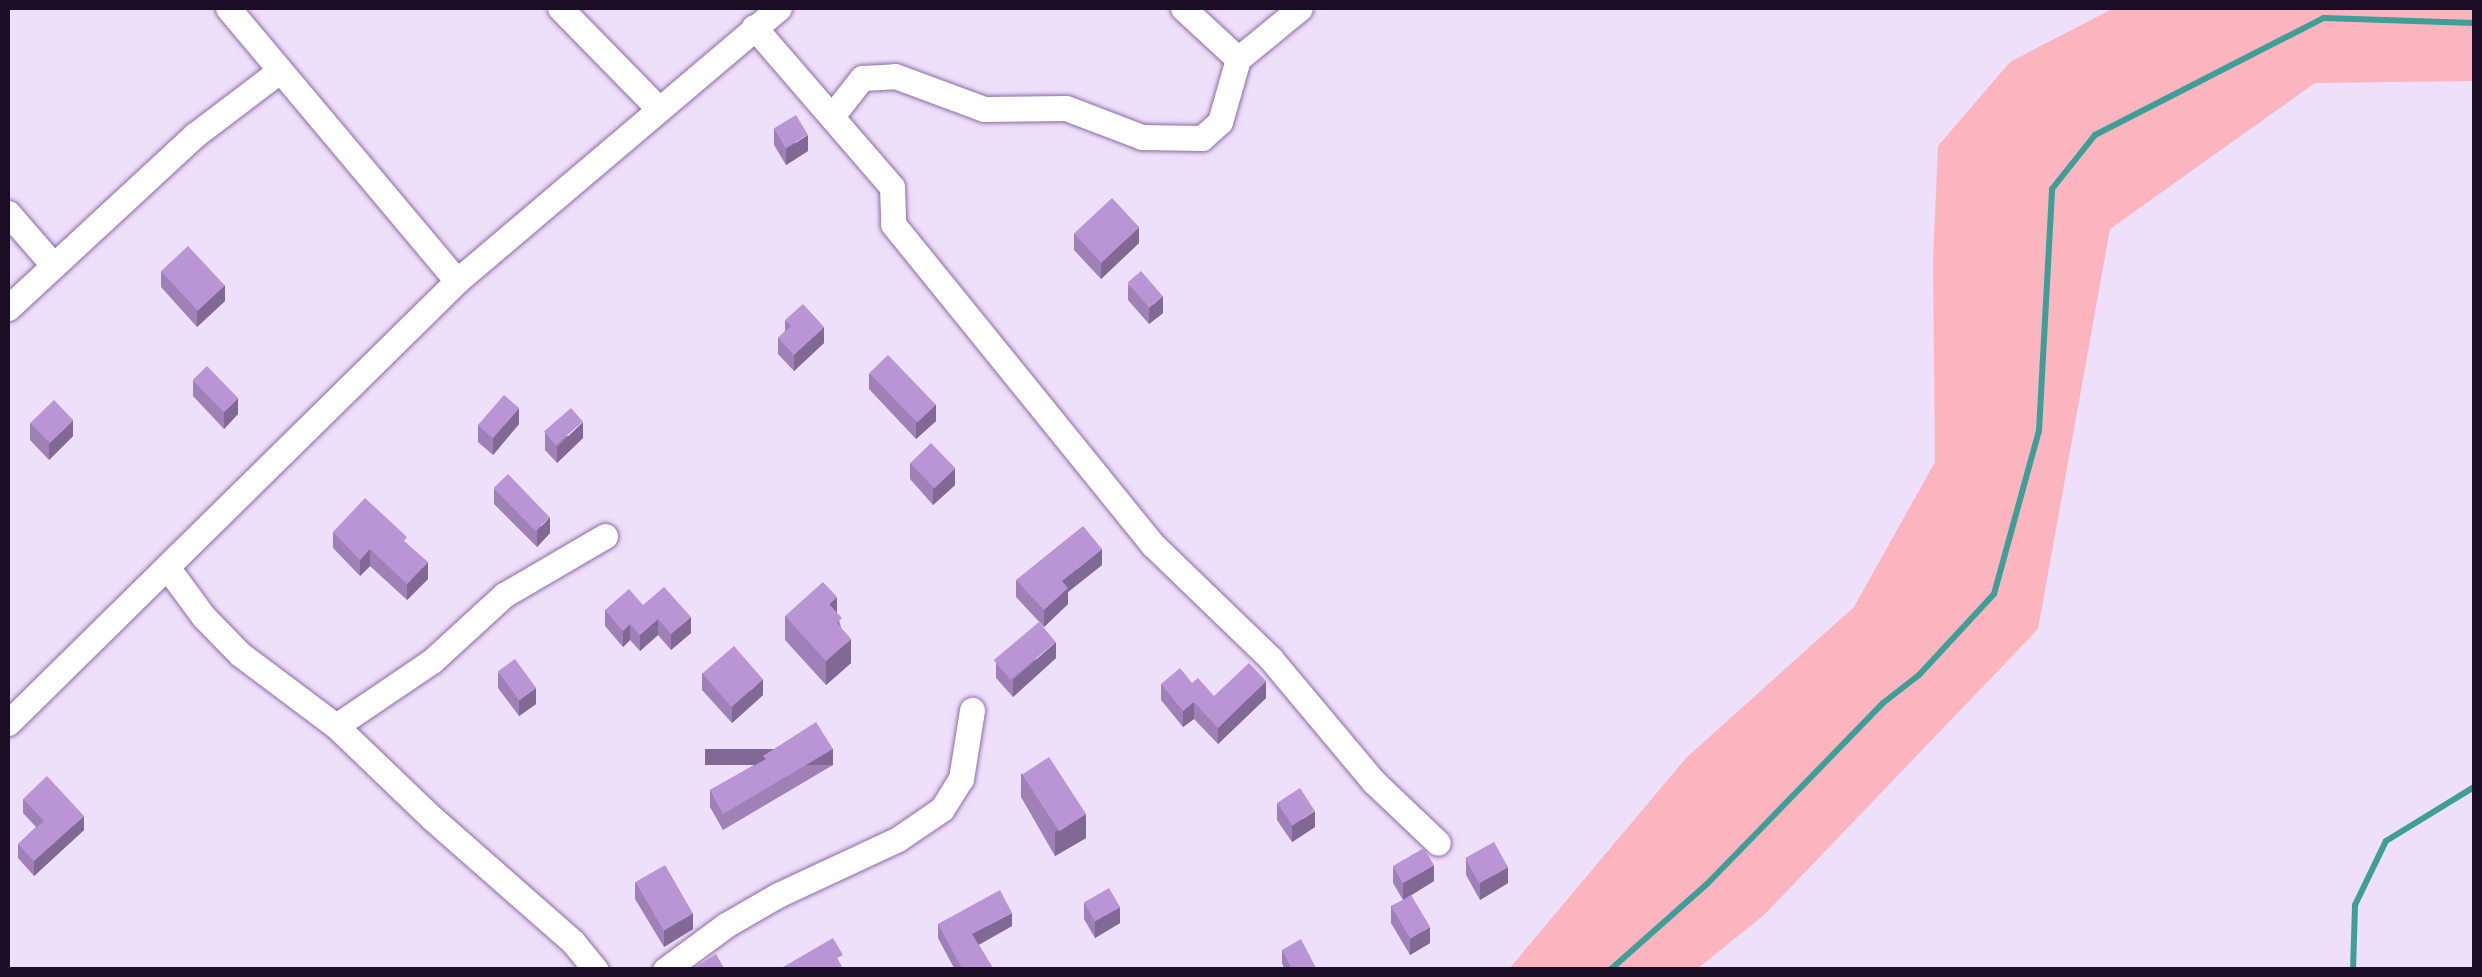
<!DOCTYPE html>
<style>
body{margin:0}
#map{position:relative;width:2482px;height:977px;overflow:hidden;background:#eedffa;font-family:"Asap Condensed",sans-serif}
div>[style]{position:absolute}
.green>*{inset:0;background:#fcb5bf}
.stream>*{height:6px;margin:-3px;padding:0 3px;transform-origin:3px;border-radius:3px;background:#3e9f99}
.roads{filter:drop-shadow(0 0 2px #8d6aa8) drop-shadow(0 0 2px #8d6aa8)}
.street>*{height:25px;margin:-12.5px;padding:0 12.5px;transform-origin:12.5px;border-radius:12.5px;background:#fff}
.wall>*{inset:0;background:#9f80b7}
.shaded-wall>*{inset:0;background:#826895;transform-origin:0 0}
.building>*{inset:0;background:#b995d5;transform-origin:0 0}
span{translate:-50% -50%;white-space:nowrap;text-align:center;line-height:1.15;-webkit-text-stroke:10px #f7f0fd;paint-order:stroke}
.frame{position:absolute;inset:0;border:10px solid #1b0d25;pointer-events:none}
</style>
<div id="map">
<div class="green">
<i style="clip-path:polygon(2114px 8px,2474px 8px,2474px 81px,2315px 83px,2110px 229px,2038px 629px,1764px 915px,1697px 969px,1509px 969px,1686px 758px,1854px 607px,1935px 462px,1933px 261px,1938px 146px,2010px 62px)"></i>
</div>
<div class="stream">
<i style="left:1610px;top:970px;width:130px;rotate:-41.6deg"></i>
<i style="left:1707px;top:884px;width:252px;rotate:-45.8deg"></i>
<i style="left:1883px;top:703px;width:46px;rotate:-37.9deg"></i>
<i style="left:1919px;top:675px;width:110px;rotate:-47.2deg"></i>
<i style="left:1994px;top:594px;width:169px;rotate:-74.6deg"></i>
<i style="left:2039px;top:431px;width:242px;rotate:-86.9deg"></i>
<i style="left:2052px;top:189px;width:69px;rotate:-51.5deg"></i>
<i style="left:2095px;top:135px;width:257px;rotate:-27.1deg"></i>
<i style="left:2324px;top:18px;width:150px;rotate:1.9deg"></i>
<i style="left:2353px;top:970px;width:65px;rotate:-88.2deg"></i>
<i style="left:2355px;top:905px;width:71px;rotate:-64.2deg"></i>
<i style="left:2386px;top:841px;width:103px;rotate:-31.5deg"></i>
</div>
<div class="roads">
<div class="street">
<i style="left:228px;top:8px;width:356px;rotate:50deg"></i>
<i style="left:560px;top:8px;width:139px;rotate:45.6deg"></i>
<i style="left:1183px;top:8px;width:75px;rotate:42.8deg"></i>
<i style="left:754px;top:27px;width:211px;rotate:49.2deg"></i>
<i style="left:892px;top:187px;width:37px;rotate:88deg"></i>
<i style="left:893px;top:224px;width:413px;rotate:51deg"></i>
<i style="left:1153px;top:545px;width:164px;rotate:44deg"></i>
<i style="left:1271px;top:659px;width:160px;rotate:50.1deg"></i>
<i style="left:1374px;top:782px;width:88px;rotate:43.6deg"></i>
<i style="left:832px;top:116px;width:48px;rotate:-51.7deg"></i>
<i style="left:862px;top:78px;width:33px;rotate:-3deg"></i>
<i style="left:895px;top:76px;width:95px;rotate:20.3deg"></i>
<i style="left:984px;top:109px;width:82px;rotate:-0.7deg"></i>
<i style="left:1066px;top:108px;width:81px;rotate:20.9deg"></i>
<i style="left:1142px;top:137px;width:60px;rotate:1deg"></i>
<i style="left:1202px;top:138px;width:24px;rotate:-42deg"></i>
<i style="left:1220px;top:122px;width:66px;rotate:-74.1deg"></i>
<i style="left:1238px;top:59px;width:80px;rotate:-39.4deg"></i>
<i style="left:8px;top:213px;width:69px;rotate:49.1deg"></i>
<i style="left:8px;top:308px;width:255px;rotate:-42.8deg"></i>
<i style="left:195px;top:135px;width:104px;rotate:-37.2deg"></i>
<i style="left:167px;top:567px;width:61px;rotate:53.7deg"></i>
<i style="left:203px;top:616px;width:53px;rotate:45.8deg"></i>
<i style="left:240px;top:654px;width:120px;rotate:36.9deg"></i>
<i style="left:336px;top:726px;width:133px;rotate:43.8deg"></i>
<i style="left:432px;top:818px;width:188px;rotate:41.3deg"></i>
<i style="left:573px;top:942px;width:36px;rotate:51deg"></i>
<i style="left:8px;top:723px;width:630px;rotate:-44.55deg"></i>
<i style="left:457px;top:281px;width:422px;rotate:-40.3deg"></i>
<i style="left:336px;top:726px;width:116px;rotate:-34.1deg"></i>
<i style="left:432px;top:661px;width:98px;rotate:-42.5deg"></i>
<i style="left:504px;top:595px;width:117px;rotate:-30.3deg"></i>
<i style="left:665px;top:970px;width:76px;rotate:-36.4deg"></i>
<i style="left:726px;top:925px;width:60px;rotate:-30deg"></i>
<i style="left:778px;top:895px;width:132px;rotate:-25deg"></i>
<i style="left:898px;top:839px;width:53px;rotate:-34.3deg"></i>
<i style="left:942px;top:809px;width:36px;rotate:-58deg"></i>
<i style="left:961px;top:779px;width:70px;rotate:-80.9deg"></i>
</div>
</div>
<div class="wall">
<i style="clip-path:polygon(774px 129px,808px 151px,786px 165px,774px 145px)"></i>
<i style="clip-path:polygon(1074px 234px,1139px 243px,1101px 279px,1074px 250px)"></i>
<i style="clip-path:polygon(161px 271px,225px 301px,197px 327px,161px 287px)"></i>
<i style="clip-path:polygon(1128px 284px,1163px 313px,1149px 324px,1128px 300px)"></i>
<i style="clip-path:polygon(785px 320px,824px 343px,794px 371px,778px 354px,778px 338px,785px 331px)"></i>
<i style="clip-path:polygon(869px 373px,936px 421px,916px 439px,869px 389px)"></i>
<i style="clip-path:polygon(193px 380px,238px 414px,224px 429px,193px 396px)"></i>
<i style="clip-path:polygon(30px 423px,73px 436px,49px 460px,30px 440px)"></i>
<i style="clip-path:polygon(519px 424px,493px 455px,478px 442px,478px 425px)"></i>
<i style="clip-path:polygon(545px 433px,583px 438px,557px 463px,545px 450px)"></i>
<i style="clip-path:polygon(910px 463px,955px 485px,933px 505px,910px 479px)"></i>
<i style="clip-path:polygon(494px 488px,550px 533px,537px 547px,494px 504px)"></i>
<i style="clip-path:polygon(333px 532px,407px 543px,428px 579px,407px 600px,370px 566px,360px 576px,333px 548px)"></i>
<i style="clip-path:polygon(1102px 565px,1068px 592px,1068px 604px,1044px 627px,1016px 597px,1016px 580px)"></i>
<i style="clip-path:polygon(643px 605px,691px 633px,671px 650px,658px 635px,640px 651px,630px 640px,623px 647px,605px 626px,605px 610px)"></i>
<i style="clip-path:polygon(837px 613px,851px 663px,826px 685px,785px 640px,785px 616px)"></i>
<i style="clip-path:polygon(1056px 658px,1013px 697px,996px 678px,996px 662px)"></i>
<i style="clip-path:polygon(498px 672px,536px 704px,519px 716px,498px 688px)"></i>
<i style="clip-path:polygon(702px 673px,763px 695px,732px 723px,702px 690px)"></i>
<i style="clip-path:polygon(1192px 683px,1214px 696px,1266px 698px,1218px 744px,1194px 719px,1183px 727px,1161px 700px,1161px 684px)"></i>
<i style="clip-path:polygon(763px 756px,833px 765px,723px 830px,710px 807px,710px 790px,763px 760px)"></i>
<i style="clip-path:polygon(1021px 773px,1086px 838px,1055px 856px,1021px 797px)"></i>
<i style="clip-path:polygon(23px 799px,84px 830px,34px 876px,18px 858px,18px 844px,36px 827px,23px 813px)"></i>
<i style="clip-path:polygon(1277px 803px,1315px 827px,1292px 842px,1277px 820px)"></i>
<i style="clip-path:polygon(1466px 859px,1508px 883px,1480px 900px,1466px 875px)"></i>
<i style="clip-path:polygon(1393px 867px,1434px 881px,1407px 898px,1430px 943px,1410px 955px,1391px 923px,1391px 906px,1403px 900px,1393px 883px)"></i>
<i style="clip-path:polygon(635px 882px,693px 929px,664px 947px,635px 899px)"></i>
<i style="clip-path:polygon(1084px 903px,1120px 923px,1095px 938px,1084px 919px)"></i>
<i style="clip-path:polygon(938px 924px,1012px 926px,979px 945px,994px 970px,955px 970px,938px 938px)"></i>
<i style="clip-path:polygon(1282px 950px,1317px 970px,1285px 970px,1282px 963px)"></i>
</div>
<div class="shaded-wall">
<i style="clip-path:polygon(808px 135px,808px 151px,786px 165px,786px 149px)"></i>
<i style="clip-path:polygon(1139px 227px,1139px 243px,1101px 279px,1101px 263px)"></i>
<i style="clip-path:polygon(225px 285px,225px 301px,197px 327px,197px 310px)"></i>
<i style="clip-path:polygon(1163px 296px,1163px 313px,1149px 324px,1149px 308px)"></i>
<i style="clip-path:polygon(824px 327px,824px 343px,794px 371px,794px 355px)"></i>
<i style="clip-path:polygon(238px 398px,238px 414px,224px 429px,224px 412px)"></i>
<i style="clip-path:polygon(936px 404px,936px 421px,916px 439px,916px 422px)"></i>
<i style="clip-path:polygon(519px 408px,519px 424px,493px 455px,493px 438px)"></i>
<i style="clip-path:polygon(73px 420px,73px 436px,49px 460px,49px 444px)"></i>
<i style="clip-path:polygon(583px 422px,583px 438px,557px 463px,557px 447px)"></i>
<i style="clip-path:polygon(955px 468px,955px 485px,933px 505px,933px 489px)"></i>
<i style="clip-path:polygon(550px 517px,550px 533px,537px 547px,537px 531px)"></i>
<i style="clip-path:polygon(370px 549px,370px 566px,360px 576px,360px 560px)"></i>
<i style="clip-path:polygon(1102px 549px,1102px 565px,1068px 592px,1068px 604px,1044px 627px,1044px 610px,1062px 581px)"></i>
<i style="clip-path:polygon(428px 562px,428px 579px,407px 600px,407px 584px)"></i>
<i style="clip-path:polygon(837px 597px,837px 621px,829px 604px)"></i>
<i style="clip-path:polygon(691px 617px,691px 633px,671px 650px,671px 634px)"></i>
<i style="clip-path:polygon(658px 619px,658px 635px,640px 651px,640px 635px)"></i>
<i style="clip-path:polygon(630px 624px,630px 640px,623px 647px,623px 631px)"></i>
<i style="clip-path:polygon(851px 639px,851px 663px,826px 685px,826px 661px)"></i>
<i style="clip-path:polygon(1056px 642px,1056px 658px,1013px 697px,1013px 680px)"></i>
<i style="clip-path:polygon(763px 679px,763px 695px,732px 723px,732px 707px)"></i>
<i style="clip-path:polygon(1266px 681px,1266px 698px,1218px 744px,1218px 728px)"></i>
<i style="clip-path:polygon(536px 688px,536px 704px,519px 716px,519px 700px)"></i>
<i style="clip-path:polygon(1194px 702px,1194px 719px,1183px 727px,1183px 711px)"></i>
<i style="left:833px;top:749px;width:16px;height:128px;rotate:90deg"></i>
<i style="clip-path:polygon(1315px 811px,1315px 827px,1292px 842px,1292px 826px)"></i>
<i style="clip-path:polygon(1086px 814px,1086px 838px,1055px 856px,1055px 832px)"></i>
<i style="clip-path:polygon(84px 816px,84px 830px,34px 876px,34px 861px)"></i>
<i style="clip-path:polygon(1434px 865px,1434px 881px,1403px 900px,1403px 883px)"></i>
<i style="clip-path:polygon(1508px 867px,1508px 883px,1480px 900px,1480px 883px)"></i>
<i style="clip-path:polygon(1120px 907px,1120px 923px,1095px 938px,1095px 921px)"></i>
<i style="clip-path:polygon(693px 913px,693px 929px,664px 947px,664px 931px)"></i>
<i style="clip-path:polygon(1012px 913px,1012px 926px,972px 948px,972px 934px)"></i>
<i style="clip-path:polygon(1430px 927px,1430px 943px,1410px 955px,1410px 939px)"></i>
</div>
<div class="building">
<i style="left:796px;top:115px;width:23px;height:26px;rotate:59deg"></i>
<i style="left:1112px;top:198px;width:40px;height:52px;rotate:47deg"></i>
<i style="left:188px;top:246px;width:54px;height:37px;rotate:47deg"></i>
<i style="left:1141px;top:271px;width:33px;height:18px;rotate:49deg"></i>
<i style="clip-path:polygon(803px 304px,824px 327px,794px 355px,778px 338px,791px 326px,785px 320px)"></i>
<i style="left:888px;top:355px;width:69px;height:26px;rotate:46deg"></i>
<i style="left:207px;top:366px;width:45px;height:20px;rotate:46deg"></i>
<i style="left:504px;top:395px;width:20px;height:40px;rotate:41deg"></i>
<i style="left:54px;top:400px;width:28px;height:33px;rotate:46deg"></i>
<i style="left:571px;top:408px;width:18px;height:36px;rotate:49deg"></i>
<i style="left:931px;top:443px;width:35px;height:29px;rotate:46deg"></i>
<i style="left:508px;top:474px;width:60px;height:20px;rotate:46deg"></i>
<i style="clip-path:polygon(365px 498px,407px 537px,404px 541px,428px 562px,407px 584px,370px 549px,360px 560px,333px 532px)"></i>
<i style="clip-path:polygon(1083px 526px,1102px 549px,1062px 581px,1068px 588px,1044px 610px,1016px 580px)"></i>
<i style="clip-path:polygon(823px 582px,837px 597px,829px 604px,842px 618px,837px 623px,851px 639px,826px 661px,785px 616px)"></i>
<i style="clip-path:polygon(664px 587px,691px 617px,671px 634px,658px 619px,640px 635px,630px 624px,623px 631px,605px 610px,629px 589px,643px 605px)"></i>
<i style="left:1039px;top:622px;width:26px;height:59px;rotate:50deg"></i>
<i style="left:734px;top:646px;width:44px;height:42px;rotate:49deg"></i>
<i style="left:515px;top:659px;width:36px;height:21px;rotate:54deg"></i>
<i style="clip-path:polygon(1249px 663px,1266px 681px,1218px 728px,1194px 702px,1183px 711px,1161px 684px,1180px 668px,1192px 683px,1198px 678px,1214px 696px)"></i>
<i style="clip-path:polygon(816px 722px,833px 749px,723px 814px,710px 790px,766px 759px,763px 756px)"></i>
<i style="left:1049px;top:757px;width:68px;height:32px;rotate:57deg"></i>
<i style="clip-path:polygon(47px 776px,84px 816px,34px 861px,18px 844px,44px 821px,23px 799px)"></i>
<i style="left:1300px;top:788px;width:27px;height:27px;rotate:57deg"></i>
<i style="left:1494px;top:842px;width:29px;height:33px;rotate:61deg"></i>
<i style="left:1424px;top:848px;width:20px;height:36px;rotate:60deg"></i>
<i style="left:665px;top:865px;width:56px;height:34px;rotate:60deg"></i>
<i style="left:1109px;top:888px;width:22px;height:29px;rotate:60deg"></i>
<i style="clip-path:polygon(1000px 890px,1012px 913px,972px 934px,994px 970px,963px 970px,938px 924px)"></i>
<i style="left:1411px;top:895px;width:37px;height:23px;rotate:59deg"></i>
<i style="clip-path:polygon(833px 938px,843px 955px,837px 958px,844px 970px,778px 970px)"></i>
<i style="clip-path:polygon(1301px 939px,1317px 970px,1292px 970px,1282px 950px)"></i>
<i style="clip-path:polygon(716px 954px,725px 970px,690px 970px)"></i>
</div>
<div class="frame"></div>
</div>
